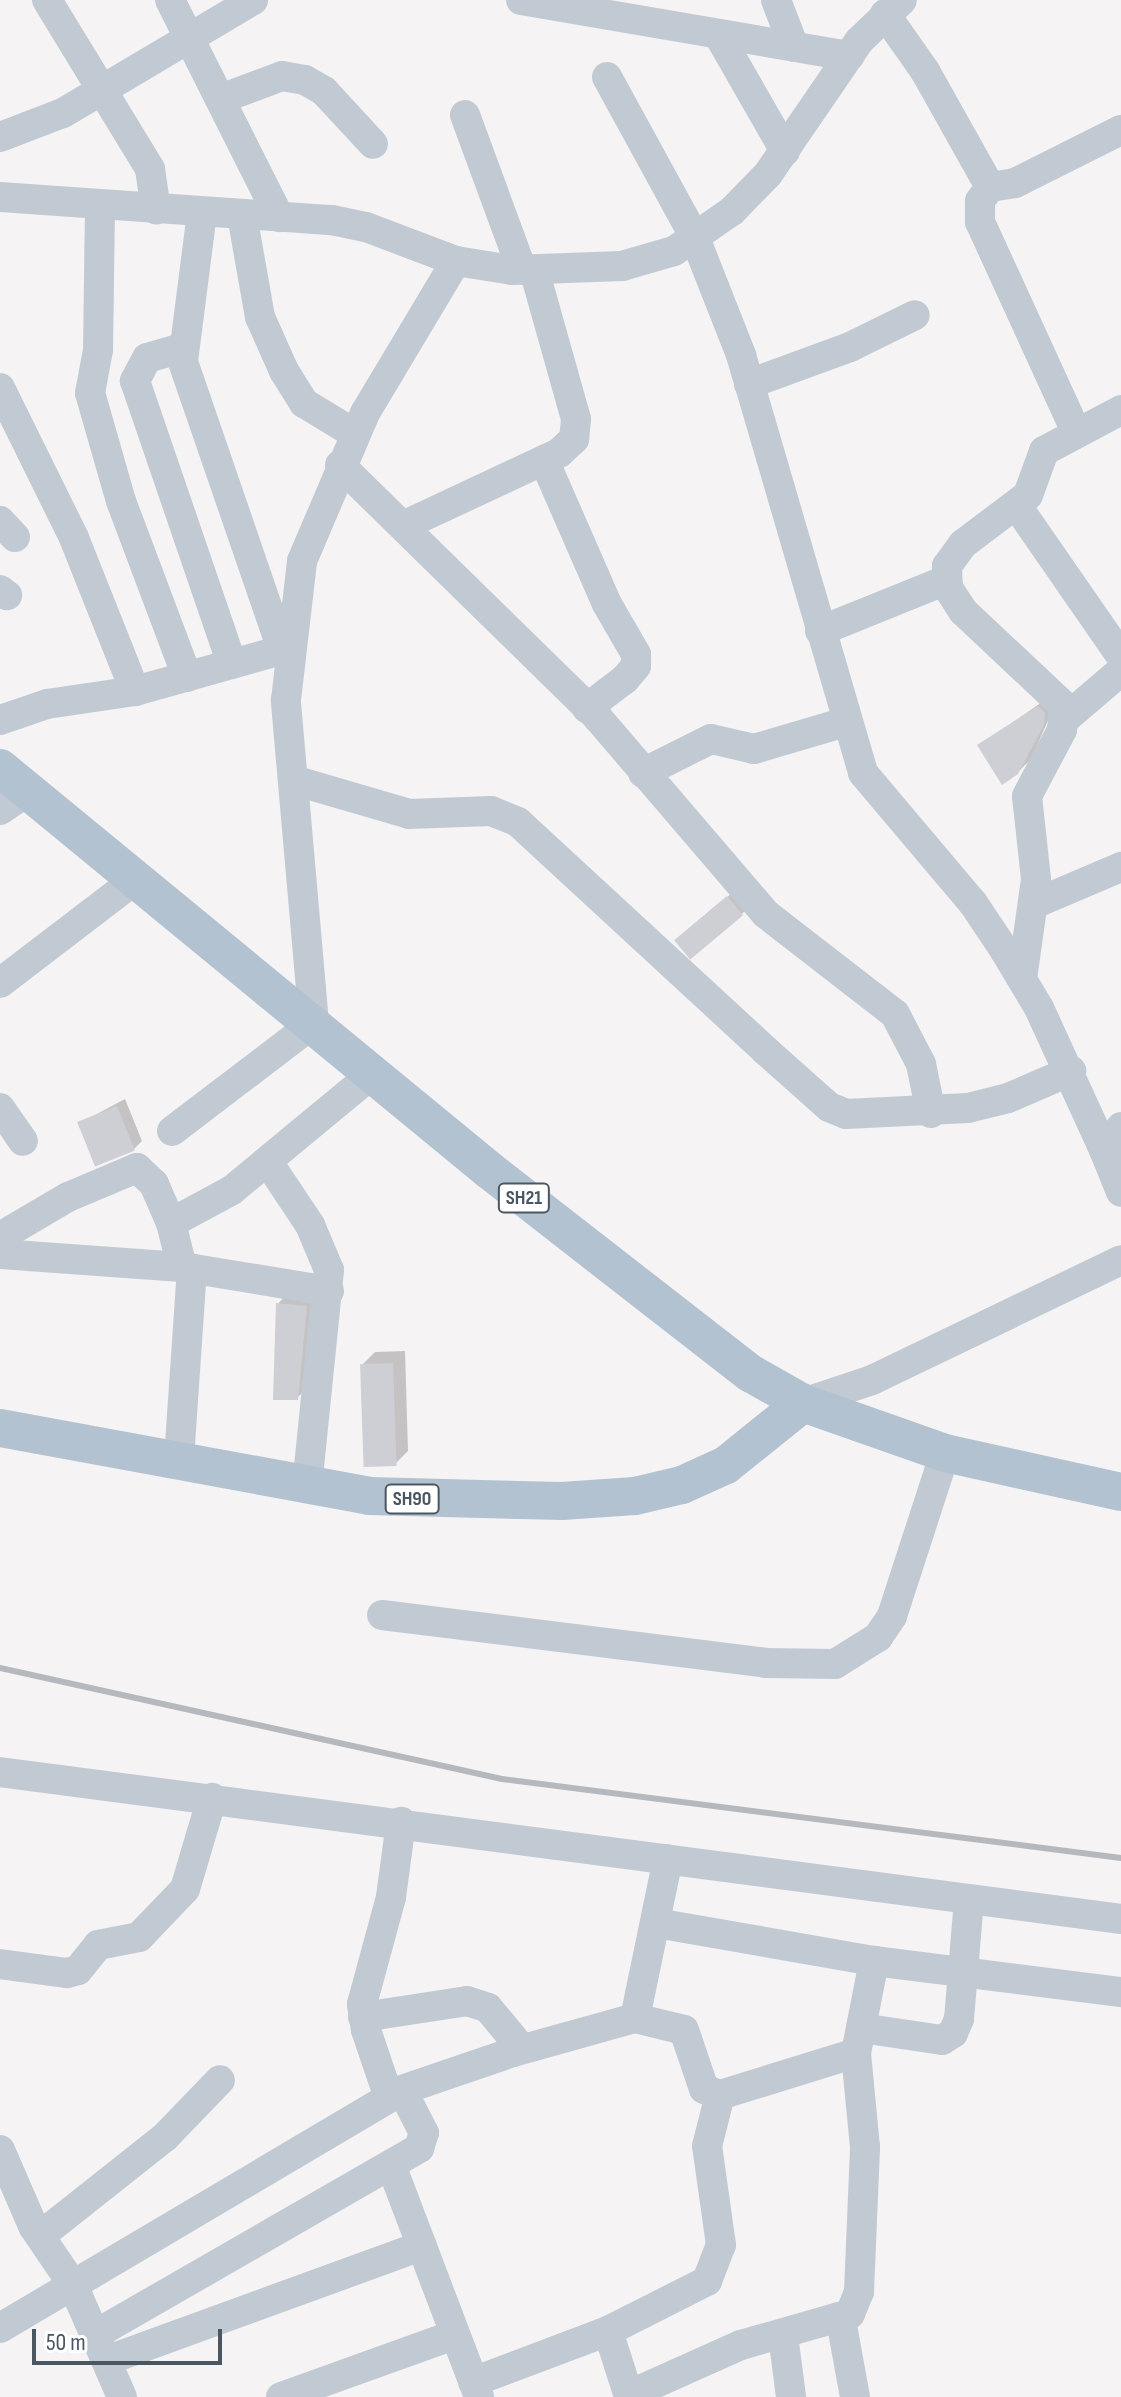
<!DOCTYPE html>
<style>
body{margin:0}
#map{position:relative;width:1121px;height:2397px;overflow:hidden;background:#f5f3f3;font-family:"Sofia Sans Condensed",sans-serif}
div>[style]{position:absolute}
.shadow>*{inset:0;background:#0003}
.building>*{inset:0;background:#cdcfd5;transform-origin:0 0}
.minor>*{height:30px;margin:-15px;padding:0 15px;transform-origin:15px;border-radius:15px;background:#c1cad2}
.major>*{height:38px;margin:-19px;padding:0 19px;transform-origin:19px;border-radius:19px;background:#b3c2d1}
.rail>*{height:6px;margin:-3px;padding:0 3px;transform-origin:3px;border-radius:3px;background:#b5b8bd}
span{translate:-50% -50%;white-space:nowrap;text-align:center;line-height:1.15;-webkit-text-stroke:6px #fff;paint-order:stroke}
.shield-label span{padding:2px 6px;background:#fff;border:2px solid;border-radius:6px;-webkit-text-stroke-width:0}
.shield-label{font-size:20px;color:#4a5661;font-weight:700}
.scale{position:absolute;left:32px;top:2329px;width:190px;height:36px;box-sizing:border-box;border:4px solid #4a5661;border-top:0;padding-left:10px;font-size:24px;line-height:28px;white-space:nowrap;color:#4a5661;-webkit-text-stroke:6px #fff;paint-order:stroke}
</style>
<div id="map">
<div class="shadow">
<i style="clip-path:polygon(1052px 695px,1057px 700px,1031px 759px,1017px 773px,979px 746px)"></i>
<i style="clip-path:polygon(736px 889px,750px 905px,742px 914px,687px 935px)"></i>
<i style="clip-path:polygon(125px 1099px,142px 1141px,134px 1149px,80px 1123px)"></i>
<i style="clip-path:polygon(286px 1295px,315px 1298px,305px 1390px,297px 1398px,278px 1304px)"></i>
<i style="clip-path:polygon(405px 1351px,408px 1451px,395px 1464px,362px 1365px,375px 1352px)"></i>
</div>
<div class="building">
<i style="clip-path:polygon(1038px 706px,1045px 713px,1044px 725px,1018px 774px,1002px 785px,977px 745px)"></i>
<i style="left:727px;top:896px;width:25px;height:69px;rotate:50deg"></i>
<i style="left:117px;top:1106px;width:48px;height:43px;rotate:68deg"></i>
<i style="clip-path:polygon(276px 1303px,307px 1306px,298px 1400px,273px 1400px)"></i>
<i style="left:393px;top:1363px;width:103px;height:33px;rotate:88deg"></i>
</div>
<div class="minor">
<i style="left:47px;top:0;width:198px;rotate:58.6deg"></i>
<i style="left:150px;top:169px;width:41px;rotate:81.7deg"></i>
<i style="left:170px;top:0;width:243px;rotate:63.3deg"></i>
<i style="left:521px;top:0;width:333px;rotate:9.7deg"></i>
<i style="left:776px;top:0;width:50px;rotate:69deg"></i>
<i style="left:885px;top:14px;width:70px;rotate:54.9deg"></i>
<i style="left:925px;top:71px;width:133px;rotate:60.7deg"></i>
<i style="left:990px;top:187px;width:25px;rotate:-9deg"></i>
<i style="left:1015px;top:183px;width:119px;rotate:-26.6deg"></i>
<i style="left:718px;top:34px;width:135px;rotate:60.2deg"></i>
<i style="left:607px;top:77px;width:183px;rotate:61.3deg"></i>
<i style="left:695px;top:238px;width:126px;rotate:68.5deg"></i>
<i style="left:741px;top:355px;width:435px;rotate:73.7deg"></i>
<i style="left:863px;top:773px;width:170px;rotate:49.8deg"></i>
<i style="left:973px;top:903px;width:58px;rotate:56.3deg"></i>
<i style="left:1005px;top:951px;width:66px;rotate:59.2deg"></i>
<i style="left:1039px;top:1008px;width:156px;rotate:65.4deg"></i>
<i style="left:223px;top:98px;width:63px;rotate:-20.4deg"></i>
<i style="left:282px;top:76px;width:23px;rotate:10deg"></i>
<i style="left:305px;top:80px;width:22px;rotate:30deg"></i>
<i style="left:324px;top:91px;width:72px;rotate:47.2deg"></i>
<i style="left:465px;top:115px;width:165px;rotate:69.8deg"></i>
<i style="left:0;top:137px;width:67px;rotate:-20.9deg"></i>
<i style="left:63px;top:113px;width:221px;rotate:-30.7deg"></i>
<i style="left:990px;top:187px;width:17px;rotate:126deg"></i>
<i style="left:980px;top:201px;width:21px;rotate:90deg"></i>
<i style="left:980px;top:222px;width:231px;rotate:65.4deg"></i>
<i style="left:0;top:197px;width:333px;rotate:4deg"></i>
<i style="left:332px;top:220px;width:35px;rotate:12deg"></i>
<i style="left:366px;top:227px;width:96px;rotate:20.7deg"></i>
<i style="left:456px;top:261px;width:57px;rotate:9.1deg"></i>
<i style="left:512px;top:270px;width:110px;rotate:-2.1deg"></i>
<i style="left:622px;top:266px;width:54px;rotate:-16.1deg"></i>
<i style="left:674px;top:251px;width:70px;rotate:-34.6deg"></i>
<i style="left:732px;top:211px;width:52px;rotate:-45.8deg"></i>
<i style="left:768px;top:174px;width:161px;rotate:-55.6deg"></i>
<i style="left:859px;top:41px;width:59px;rotate:-43.6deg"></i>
<i style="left:100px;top:207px;width:143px;rotate:90.8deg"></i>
<i style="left:98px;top:350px;width:44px;rotate:100.5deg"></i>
<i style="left:90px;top:393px;width:112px;rotate:74deg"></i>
<i style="left:121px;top:501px;width:188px;rotate:69.4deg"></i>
<i style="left:202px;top:213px;width:150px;rotate:97.3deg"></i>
<i style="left:183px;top:362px;width:311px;rotate:71deg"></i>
<i style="left:242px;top:215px;width:104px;rotate:80deg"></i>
<i style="left:260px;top:317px;width:59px;rotate:66deg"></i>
<i style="left:284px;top:371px;width:38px;rotate:58deg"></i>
<i style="left:304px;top:403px;width:60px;rotate:31.3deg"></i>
<i style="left:182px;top:348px;width:36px;rotate:164deg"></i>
<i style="left:147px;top:358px;width:26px;rotate:118deg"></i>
<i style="left:135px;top:381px;width:299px;rotate:71.1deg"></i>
<i style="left:749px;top:384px;width:108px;rotate:-20.1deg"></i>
<i style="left:850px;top:347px;width:72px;rotate:-26.2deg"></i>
<i style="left:0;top:388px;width:167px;rotate:63.7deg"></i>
<i style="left:74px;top:538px;width:165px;rotate:68.3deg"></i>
<i style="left:544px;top:460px;width:157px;rotate:66.4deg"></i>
<i style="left:607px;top:604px;width:58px;rotate:59.9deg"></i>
<i style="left:636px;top:654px;width:12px;rotate:90deg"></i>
<i style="left:636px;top:666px;width:17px;rotate:130deg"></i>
<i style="left:625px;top:679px;width:48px;rotate:142.7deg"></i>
<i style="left:340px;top:465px;width:361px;rotate:44.4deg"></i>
<i style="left:598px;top:718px;width:258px;rotate:49.4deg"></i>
<i style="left:766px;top:914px;width:163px;rotate:37.8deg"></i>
<i style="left:895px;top:1014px;width:56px;rotate:62.5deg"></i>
<i style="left:921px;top:1064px;width:50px;rotate:78.5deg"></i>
<i style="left:1017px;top:506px;width:183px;rotate:55.3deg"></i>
<i style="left:0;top:521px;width:22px;rotate:47deg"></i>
<i style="left:403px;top:526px;width:172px;rotate:-25.1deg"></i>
<i style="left:559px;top:453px;width:21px;rotate:-43deg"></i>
<i style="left:574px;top:439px;width:20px;rotate:-84deg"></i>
<i style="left:576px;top:419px;width:155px;rotate:-105.7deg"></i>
<i style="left:0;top:590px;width:9px;rotate:36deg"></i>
<i style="left:820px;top:631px;width:136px;rotate:-22deg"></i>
<i style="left:1066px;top:718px;width:72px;rotate:-40.5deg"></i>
<i style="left:0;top:720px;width:50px;rotate:-18.8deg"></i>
<i style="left:47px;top:704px;width:89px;rotate:-8.4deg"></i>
<i style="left:135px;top:691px;width:153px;rotate:-15.6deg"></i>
<i style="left:643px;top:773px;width:76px;rotate:-26.6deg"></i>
<i style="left:711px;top:739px;width:44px;rotate:13.1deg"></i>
<i style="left:754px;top:749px;width:95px;rotate:-16.5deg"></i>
<i style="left:293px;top:780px;width:121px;rotate:16.3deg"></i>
<i style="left:409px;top:814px;width:82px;rotate:-2.1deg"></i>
<i style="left:491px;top:811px;width:29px;rotate:22deg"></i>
<i style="left:518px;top:822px;width:338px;rotate:42.7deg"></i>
<i style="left:766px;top:1051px;width:84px;rotate:41.6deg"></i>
<i style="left:829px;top:1107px;width:18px;rotate:22deg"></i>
<i style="left:846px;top:1114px;width:122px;rotate:-2.8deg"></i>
<i style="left:968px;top:1108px;width:41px;rotate:-14deg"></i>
<i style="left:1008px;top:1098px;width:69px;rotate:-23.2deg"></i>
<i style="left:0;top:810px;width:34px;rotate:-34deg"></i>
<i style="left:1034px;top:904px;width:95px;rotate:-23deg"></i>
<i style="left:1022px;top:979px;width:101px;rotate:-82deg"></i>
<i style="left:1036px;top:879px;width:83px;rotate:-96.2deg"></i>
<i style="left:1027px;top:796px;width:75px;rotate:-62.1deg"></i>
<i style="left:1062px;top:730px;width:24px;rotate:-85deg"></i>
<i style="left:1064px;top:706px;width:139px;rotate:-136.8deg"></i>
<i style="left:963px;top:611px;width:27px;rotate:-123deg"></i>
<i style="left:948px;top:588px;width:22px;rotate:-93deg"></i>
<i style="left:947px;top:566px;width:27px;rotate:-54deg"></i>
<i style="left:963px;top:544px;width:81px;rotate:-37deg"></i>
<i style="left:1028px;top:495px;width:47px;rotate:-70deg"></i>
<i style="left:1044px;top:451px;width:87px;rotate:-28deg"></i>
<i style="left:0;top:983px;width:171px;rotate:-37.4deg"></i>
<i style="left:0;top:1108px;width:40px;rotate:55.1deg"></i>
<i style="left:1121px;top:1127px;width:29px;rotate:126deg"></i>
<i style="left:1104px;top:1150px;width:45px;rotate:68deg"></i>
<i style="left:172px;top:1131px;width:178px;rotate:-37.3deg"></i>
<i style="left:314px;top:1023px;width:324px;rotate:-95deg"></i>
<i style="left:286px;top:700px;width:140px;rotate:-83.4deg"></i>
<i style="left:302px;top:561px;width:161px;rotate:-66.9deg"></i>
<i style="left:365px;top:413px;width:177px;rotate:-59.1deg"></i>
<i style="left:268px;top:1162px;width:76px;rotate:56.3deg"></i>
<i style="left:310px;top:1225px;width:49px;rotate:67.1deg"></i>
<i style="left:329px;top:1270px;width:218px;rotate:95.8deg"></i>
<i style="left:0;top:1237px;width:79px;rotate:-30.5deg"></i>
<i style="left:68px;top:1197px;width:75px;rotate:-22.8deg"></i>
<i style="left:137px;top:1168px;width:23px;rotate:43deg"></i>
<i style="left:154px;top:1184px;width:43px;rotate:66.4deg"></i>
<i style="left:0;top:1254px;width:182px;rotate:4.1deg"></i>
<i style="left:182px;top:1267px;width:45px;rotate:-104deg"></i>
<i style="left:171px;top:1223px;width:69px;rotate:-28.4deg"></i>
<i style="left:232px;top:1190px;width:182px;rotate:-39.6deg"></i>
<i style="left:182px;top:1267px;width:149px;rotate:9.3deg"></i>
<i style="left:803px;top:1403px;width:73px;rotate:-18.4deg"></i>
<i style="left:872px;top:1380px;width:276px;rotate:-25.7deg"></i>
<i style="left:179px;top:1459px;width:191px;rotate:-86.1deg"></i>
<i style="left:382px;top:1615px;width:386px;rotate:7.1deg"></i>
<i style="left:765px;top:1663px;width:70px;rotate:0.8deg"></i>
<i style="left:835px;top:1664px;width:51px;rotate:-32.1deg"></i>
<i style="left:878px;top:1637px;width:25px;rotate:-56deg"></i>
<i style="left:892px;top:1616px;width:171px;rotate:-72deg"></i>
<i style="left:0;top:1772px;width:1131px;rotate:7.47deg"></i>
<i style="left:656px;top:1923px;width:221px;rotate:9.9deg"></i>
<i style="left:874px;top:1961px;width:249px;rotate:7.2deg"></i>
<i style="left:0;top:1964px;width:68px;rotate:7.7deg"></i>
<i style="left:67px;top:1973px;width:11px;rotate:-15deg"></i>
<i style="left:78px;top:1970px;width:32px;rotate:-51deg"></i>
<i style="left:98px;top:1945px;width:42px;rotate:-11deg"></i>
<i style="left:139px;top:1937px;width:66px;rotate:-46.2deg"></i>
<i style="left:185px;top:1889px;width:95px;rotate:-73.5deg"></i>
<i style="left:363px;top:2017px;width:105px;rotate:-8.7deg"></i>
<i style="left:467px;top:2001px;width:22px;rotate:18deg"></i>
<i style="left:488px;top:2008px;width:53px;rotate:50.3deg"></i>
<i style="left:635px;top:2018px;width:50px;rotate:13.8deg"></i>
<i style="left:684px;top:2030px;width:62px;rotate:71.3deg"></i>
<i style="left:704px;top:2089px;width:17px;rotate:21deg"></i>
<i style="left:720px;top:2095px;width:142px;rotate:-17.2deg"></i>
<i style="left:861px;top:2028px;width:82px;rotate:8.4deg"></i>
<i style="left:942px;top:2040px;width:13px;rotate:-32deg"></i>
<i style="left:953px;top:2033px;width:15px;rotate:-67deg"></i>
<i style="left:959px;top:2019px;width:118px;rotate:-85.2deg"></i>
<i style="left:389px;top:2098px;width:72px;rotate:-108.7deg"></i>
<i style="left:366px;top:2030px;width:26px;rotate:-99deg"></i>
<i style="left:362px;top:2004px;width:111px;rotate:-74.8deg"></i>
<i style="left:391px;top:1897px;width:76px;rotate:-82.4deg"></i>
<i style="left:0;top:2150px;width:83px;rotate:66.5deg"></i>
<i style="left:33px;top:2226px;width:71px;rotate:55.9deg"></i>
<i style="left:73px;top:2285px;width:122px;rotate:66.4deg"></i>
<i style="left:391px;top:2165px;width:248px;rotate:69.2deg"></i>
<i style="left:40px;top:2236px;width:159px;rotate:-38.4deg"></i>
<i style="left:165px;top:2137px;width:79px;rotate:-46deg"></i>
<i style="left:841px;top:2320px;width:78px;rotate:79.7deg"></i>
<i style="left:0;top:2328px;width:467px;rotate:-30.6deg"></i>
<i style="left:402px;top:2090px;width:117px;rotate:-18.9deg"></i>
<i style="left:513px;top:2052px;width:127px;rotate:-15.6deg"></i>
<i style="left:635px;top:2018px;width:162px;rotate:-78.3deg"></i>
<i style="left:608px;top:2331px;width:69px;rotate:72.3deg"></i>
<i style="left:96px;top:2334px;width:373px;rotate:-29.9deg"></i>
<i style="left:419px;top:2148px;width:16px;rotate:-72deg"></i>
<i style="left:424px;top:2133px;width:48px;rotate:-117.1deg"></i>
<i style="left:783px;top:2335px;width:63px;rotate:82.6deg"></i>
<i style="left:108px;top:2360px;width:334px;rotate:-20deg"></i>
<i style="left:473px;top:2382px;width:144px;rotate:-20.7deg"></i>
<i style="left:608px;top:2331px;width:111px;rotate:-26.8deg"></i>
<i style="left:707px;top:2281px;width:39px;rotate:-69deg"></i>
<i style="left:721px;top:2245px;width:100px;rotate:-98deg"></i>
<i style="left:707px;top:2146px;width:53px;rotate:-75.7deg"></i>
<i style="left:629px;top:2395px;width:123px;rotate:-24.1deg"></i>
<i style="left:741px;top:2345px;width:113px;rotate:-15.9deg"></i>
<i style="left:850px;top:2314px;width:24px;rotate:-68deg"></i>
<i style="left:859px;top:2292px;width:145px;rotate:-87.6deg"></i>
<i style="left:865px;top:2147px;width:94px;rotate:-95.5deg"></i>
<i style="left:856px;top:2053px;width:94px;rotate:-78.9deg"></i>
<i style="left:281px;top:2397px;width:184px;rotate:-19.7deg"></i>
</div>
<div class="major">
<i style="left:0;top:768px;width:633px;rotate:39.42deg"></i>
<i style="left:489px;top:1170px;width:331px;rotate:37.9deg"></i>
<i style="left:750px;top:1373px;width:61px;rotate:29.5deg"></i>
<i style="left:803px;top:1403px;width:151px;rotate:19.4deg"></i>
<i style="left:945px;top:1453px;width:180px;rotate:12.5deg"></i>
<i style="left:0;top:1428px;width:375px;rotate:10.4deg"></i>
<i style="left:369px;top:1496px;width:193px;rotate:1.5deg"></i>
<i style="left:562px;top:1501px;width:73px;rotate:-3.9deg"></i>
<i style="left:635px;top:1496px;width:48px;rotate:-13.2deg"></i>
<i style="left:682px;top:1485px;width:48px;rotate:-24.4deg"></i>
<i style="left:726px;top:1465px;width:99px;rotate:-38.8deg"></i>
</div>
<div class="rail">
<i style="left:0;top:1668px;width:514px;rotate:12.47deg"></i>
<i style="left:502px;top:1779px;width:624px;rotate:7.27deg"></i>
</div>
<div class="shield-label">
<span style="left:524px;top:1198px">SH21</span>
<span style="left:412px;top:1499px">SH90</span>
</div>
<div class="scale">50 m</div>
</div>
